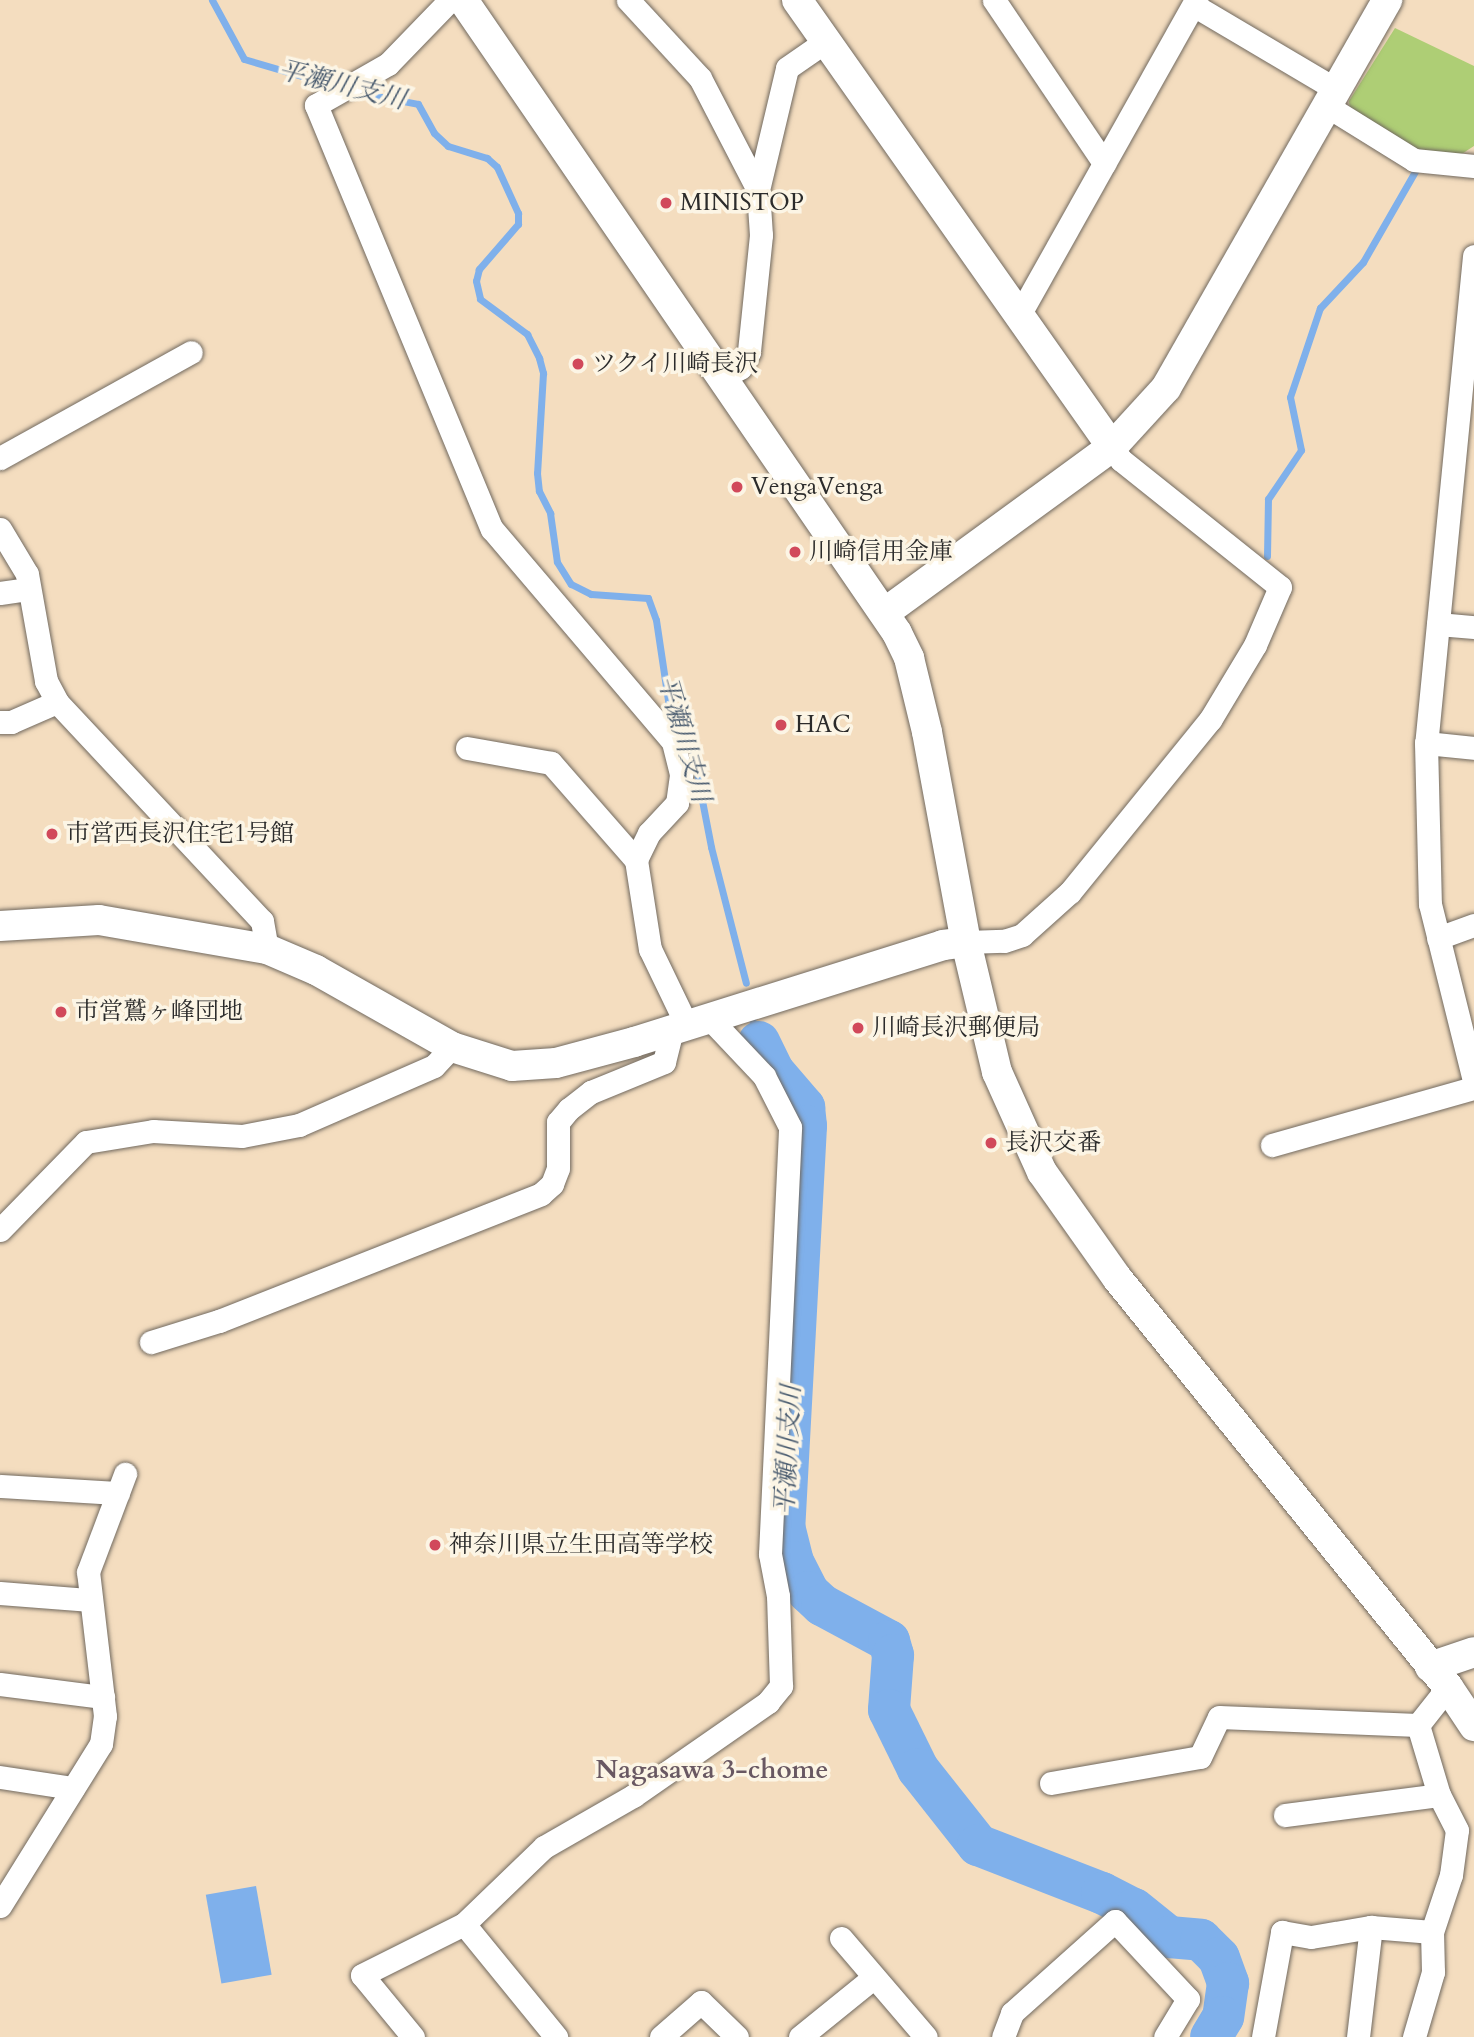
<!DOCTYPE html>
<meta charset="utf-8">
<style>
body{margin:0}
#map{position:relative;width:1474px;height:2037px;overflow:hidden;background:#f4ddbf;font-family:Cardo,"Noto Serif JP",serif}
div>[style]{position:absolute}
.green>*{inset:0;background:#aece75}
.water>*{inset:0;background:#7fb0eb;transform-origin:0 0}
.stream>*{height:7px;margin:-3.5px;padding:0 3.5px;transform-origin:3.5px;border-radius:3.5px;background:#7fb0eb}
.river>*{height:42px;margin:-21px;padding:0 21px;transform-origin:21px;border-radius:21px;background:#7fb0eb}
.roads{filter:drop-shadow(0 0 2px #71695f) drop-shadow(0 0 2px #71695f)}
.minor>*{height:23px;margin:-11.5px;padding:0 11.5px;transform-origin:11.5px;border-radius:11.5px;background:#fff}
.tertiary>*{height:30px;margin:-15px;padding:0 15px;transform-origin:15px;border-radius:15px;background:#fff}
.dots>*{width:19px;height:19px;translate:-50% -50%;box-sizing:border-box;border:4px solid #fcf5e5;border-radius:50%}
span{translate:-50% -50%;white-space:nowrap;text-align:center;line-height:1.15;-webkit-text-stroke:7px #fcf5e5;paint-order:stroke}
.poi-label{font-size:24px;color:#2b2b2b}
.left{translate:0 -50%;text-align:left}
.water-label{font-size:26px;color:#485a6e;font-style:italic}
.neighbourhood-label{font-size:26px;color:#695862;font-weight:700}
</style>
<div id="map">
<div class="green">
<i style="clip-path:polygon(1395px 28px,1474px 66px,1474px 146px,1457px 157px,1418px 150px,1350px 112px,1349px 101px)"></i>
</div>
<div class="water">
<i style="left:256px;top:1886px;width:90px;height:51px;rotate:80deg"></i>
</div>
<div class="stream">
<i style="left:212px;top:0;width:67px;rotate:61.5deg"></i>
<i style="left:244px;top:59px;width:99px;rotate:16.4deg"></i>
<i style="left:350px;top:91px;width:69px;rotate:10.8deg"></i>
<i style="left:418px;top:104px;width:33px;rotate:61deg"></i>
<i style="left:434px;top:133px;width:19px;rotate:43deg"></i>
<i style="left:448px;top:146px;width:41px;rotate:17.1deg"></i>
<i style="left:487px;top:158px;width:13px;rotate:42deg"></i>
<i style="left:497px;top:167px;width:51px;rotate:65.5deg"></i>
<i style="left:518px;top:213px;width:11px;rotate:90deg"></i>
<i style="left:518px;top:224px;width:60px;rotate:130.9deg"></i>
<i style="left:479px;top:269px;width:12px;rotate:104deg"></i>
<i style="left:476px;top:281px;width:18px;rotate:77deg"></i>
<i style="left:480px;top:299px;width:59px;rotate:36.7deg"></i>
<i style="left:527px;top:334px;width:27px;rotate:63deg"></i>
<i style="left:539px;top:358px;width:16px;rotate:75deg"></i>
<i style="left:543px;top:373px;width:100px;rotate:93.4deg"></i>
<i style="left:537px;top:473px;width:18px;rotate:84deg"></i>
<i style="left:539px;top:491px;width:25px;rotate:63deg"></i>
<i style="left:550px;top:513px;width:49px;rotate:81.9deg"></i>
<i style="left:557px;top:562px;width:26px;rotate:58deg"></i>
<i style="left:571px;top:584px;width:22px;rotate:27deg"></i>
<i style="left:591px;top:594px;width:57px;rotate:4deg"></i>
<i style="left:648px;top:598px;width:23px;rotate:70deg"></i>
<i style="left:656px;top:620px;width:88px;rotate:81.5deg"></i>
<i style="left:669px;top:707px;width:48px;rotate:61.3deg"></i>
<i style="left:692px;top:749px;width:100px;rotate:79deg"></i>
<i style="left:711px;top:847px;width:140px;rotate:75.6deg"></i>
<i style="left:1267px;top:556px;width:57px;rotate:-89deg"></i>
<i style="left:1268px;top:499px;width:59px;rotate:-56deg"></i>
<i style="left:1301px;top:450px;width:54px;rotate:-101.7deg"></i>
<i style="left:1290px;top:397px;width:94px;rotate:-71.4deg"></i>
<i style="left:1320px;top:308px;width:63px;rotate:-46.9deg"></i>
<i style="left:1363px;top:262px;width:106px;rotate:-60.1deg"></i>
<i style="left:751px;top:1016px;width:27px;rotate:73deg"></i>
</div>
<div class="river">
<i style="left:759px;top:1042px;width:32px;rotate:64deg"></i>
<i style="left:773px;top:1071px;width:48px;rotate:49.3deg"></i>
<i style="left:804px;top:1107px;width:19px;rotate:84deg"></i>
<i style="left:806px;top:1126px;width:401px;rotate:93.1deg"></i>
<i style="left:784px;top:1526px;width:37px;rotate:76deg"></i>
<i style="left:793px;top:1562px;width:34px;rotate:63deg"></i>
<i style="left:808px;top:1592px;width:19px;rotate:43deg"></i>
<i style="left:822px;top:1605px;width:76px;rotate:28.2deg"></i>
<i style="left:889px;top:1641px;width:15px;rotate:74deg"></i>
<i style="left:893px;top:1655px;width:55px;rotate:94.2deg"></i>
<i style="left:889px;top:1710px;width:66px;rotate:63.8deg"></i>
<i style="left:918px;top:1769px;width:97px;rotate:51.7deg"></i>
<i style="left:978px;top:1845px;width:133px;rotate:21.2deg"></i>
<i style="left:1102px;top:1893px;width:36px;rotate:27deg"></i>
<i style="left:1134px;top:1909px;width:45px;rotate:38.7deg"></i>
<i style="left:1169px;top:1937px;width:32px;rotate:5deg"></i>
<i style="left:1201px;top:1940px;width:25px;rotate:45deg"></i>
<i style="left:1219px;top:1958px;width:27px;rotate:70deg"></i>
<i style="left:1228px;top:1983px;width:34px;rotate:98deg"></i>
<i style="left:1223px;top:2017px;width:23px;rotate:121deg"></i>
</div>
<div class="roads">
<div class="minor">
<i style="left:450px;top:0;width:89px;rotate:134.1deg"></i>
<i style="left:388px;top:64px;width:83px;rotate:150.3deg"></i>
<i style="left:316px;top:105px;width:459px;rotate:67.5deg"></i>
<i style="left:492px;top:529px;width:280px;rotate:49.6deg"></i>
<i style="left:673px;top:742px;width:34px;rotate:76deg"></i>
<i style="left:681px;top:775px;width:28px;rotate:98deg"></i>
<i style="left:677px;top:803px;width:41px;rotate:133deg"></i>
<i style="left:649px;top:833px;width:30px;rotate:116deg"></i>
<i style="left:636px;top:860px;width:90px;rotate:81.1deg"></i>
<i style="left:650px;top:949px;width:85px;rotate:64.3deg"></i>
<i style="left:628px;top:0;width:106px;rotate:47.3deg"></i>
<i style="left:700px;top:78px;width:126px;rotate:62.6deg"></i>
<i style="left:758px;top:190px;width:45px;rotate:86.2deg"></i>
<i style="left:761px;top:235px;width:118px;rotate:95.9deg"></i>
<i style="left:749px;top:352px;width:18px;rotate:119deg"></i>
<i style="left:740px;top:368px;width:21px;rotate:151deg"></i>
<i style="left:994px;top:0;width:197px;rotate:56deg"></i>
<i style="left:1195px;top:6px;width:165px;rotate:30.6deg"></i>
<i style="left:1327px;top:106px;width:102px;rotate:31.8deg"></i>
<i style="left:1414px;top:160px;width:60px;rotate:5.7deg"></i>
<i style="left:758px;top:190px;width:125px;rotate:-76.6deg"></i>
<i style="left:787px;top:68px;width:47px;rotate:-34.7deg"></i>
<i style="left:1474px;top:256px;width:489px;rotate:95.6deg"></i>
<i style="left:1426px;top:743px;width:161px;rotate:88.6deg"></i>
<i style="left:1430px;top:904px;width:181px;rotate:76deg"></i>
<i style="left:1018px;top:317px;width:364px;rotate:-60.7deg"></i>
<i style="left:0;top:458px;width:218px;rotate:-29deg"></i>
<i style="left:0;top:529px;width:52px;rotate:59deg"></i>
<i style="left:27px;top:574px;width:109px;rotate:79.9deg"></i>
<i style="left:46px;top:681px;width:24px;rotate:62deg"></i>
<i style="left:57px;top:702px;width:300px;rotate:46.9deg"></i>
<i style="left:262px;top:921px;width:28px;rotate:80deg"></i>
<i style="left:0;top:593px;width:29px;rotate:-8deg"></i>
<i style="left:1438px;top:624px;width:36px;rotate:5deg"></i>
<i style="left:0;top:722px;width:11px"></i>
<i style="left:11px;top:722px;width:50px;rotate:-23.5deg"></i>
<i style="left:1426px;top:743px;width:48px;rotate:5.9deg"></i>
<i style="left:467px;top:748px;width:85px;rotate:10.1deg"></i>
<i style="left:551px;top:763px;width:129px;rotate:48.8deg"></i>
<i style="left:1438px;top:938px;width:38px;rotate:-20deg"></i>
<i style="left:966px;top:942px;width:38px;rotate:-2deg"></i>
<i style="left:1004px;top:941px;width:19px;rotate:-18deg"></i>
<i style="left:1022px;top:935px;width:64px;rotate:-41.9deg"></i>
<i style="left:1070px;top:892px;width:222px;rotate:-50.9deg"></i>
<i style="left:1210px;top:720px;width:87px;rotate:-59deg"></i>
<i style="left:1255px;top:645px;width:63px;rotate:-66.7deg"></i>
<i style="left:1280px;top:587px;width:203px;rotate:-141.4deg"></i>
<i style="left:1121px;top:460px;width:16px;rotate:-125deg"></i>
<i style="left:1272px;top:1145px;width:210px;rotate:-15.8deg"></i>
<i style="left:0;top:1230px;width:123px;rotate:-45.7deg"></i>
<i style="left:86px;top:1142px;width:68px;rotate:-9.3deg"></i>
<i style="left:153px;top:1131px;width:89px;rotate:3.2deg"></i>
<i style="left:242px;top:1136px;width:58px;rotate:-10.9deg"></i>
<i style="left:299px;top:1125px;width:147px;rotate:-23.6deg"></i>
<i style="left:434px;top:1066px;width:26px;rotate:-47deg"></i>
<i style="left:151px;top:1342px;width:71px;rotate:-17.2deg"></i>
<i style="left:219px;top:1321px;width:346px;rotate:-21.5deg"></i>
<i style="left:541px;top:1194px;width:15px;rotate:-42deg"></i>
<i style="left:552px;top:1184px;width:17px;rotate:-69deg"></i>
<i style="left:558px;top:1168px;width:46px;rotate:-90deg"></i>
<i style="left:558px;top:1122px;width:17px;rotate:-50deg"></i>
<i style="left:569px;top:1109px;width:28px;rotate:-38deg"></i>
<i style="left:591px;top:1092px;width:79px;rotate:-22.3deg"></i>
<i style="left:664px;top:1062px;width:32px;rotate:-76deg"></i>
<i style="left:0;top:1486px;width:118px;rotate:3.4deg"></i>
<i style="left:0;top:1593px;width:88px;rotate:4.5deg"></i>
<i style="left:0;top:1684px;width:104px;rotate:7.2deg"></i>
<i style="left:0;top:1777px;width:74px;rotate:8.6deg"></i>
<i style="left:1051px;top:1783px;width:151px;rotate:-9.9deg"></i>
<i style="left:1200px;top:1757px;width:44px;rotate:-64.6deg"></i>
<i style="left:1219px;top:1717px;width:199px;rotate:2.3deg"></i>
<i style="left:1418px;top:1725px;width:48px;rotate:-51.7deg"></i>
<i style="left:1285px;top:1815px;width:155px;rotate:-7.4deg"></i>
<i style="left:0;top:1906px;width:191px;rotate:-58.1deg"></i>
<i style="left:101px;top:1744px;width:28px;rotate:-82deg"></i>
<i style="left:105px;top:1716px;width:145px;rotate:-96.7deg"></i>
<i style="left:88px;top:1572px;width:105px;rotate:-69.3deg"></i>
<i style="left:464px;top:1924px;width:146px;rotate:50.8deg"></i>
<i style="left:841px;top:1938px;width:130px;rotate:49.4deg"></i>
<i style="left:413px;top:2037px;width:80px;rotate:-129.4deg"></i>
<i style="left:362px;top:1975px;width:114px;rotate:-26.6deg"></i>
<i style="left:464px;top:1924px;width:111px;rotate:-43.9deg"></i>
<i style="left:544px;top:1847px;width:103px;rotate:-29.8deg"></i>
<i style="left:633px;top:1796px;width:165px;rotate:-34.8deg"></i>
<i style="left:768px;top:1702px;width:21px;rotate:-51deg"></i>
<i style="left:781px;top:1686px;width:90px;rotate:-91.9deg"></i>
<i style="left:778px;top:1596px;width:43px;rotate:-100.8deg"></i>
<i style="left:770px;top:1554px;width:427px;rotate:-87.3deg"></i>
<i style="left:790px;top:1127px;width:57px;rotate:-117deg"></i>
<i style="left:764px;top:1076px;width:77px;rotate:-133.4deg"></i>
<i style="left:661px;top:2037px;width:53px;rotate:-41.2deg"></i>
<i style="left:701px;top:2002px;width:50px;rotate:44.2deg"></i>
<i style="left:800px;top:2037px;width:95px;rotate:-39deg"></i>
<i style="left:1003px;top:2037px;width:26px;rotate:-69deg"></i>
<i style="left:1012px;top:2013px;width:138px;rotate:-41.8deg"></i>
<i style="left:1115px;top:1921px;width:107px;rotate:46.9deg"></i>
<i style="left:1188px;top:1999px;width:44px;rotate:121.2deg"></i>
<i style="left:1263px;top:2037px;width:107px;rotate:-79.7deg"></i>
<i style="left:1282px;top:1932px;width:29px;rotate:10deg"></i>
<i style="left:1311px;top:1937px;width:61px;rotate:-9.5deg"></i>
<i style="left:1371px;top:1927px;width:61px;rotate:4.7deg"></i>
<i style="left:1432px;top:1932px;width:60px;rotate:-71.6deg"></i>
<i style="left:1451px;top:1875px;width:45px;rotate:-82.4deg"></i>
<i style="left:1457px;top:1830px;width:39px;rotate:-117deg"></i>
<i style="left:1439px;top:1795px;width:73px;rotate:-106.7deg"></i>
<i style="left:1358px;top:2037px;width:111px;rotate:-83.3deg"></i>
<i style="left:1414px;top:2037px;width:68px;rotate:-73.7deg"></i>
<i style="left:1433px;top:1972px;width:40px;rotate:-91.4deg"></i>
</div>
<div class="tertiary">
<i style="left:463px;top:0;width:767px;rotate:55.56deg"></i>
<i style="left:897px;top:633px;width:28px;rotate:64deg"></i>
<i style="left:909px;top:658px;width:76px;rotate:76.3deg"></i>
<i style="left:927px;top:732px;width:214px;rotate:79.5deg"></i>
<i style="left:966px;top:942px;width:134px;rotate:76.6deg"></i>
<i style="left:997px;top:1072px;width:110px;rotate:65.8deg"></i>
<i style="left:1042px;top:1172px;width:130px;rotate:54.7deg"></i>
<i style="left:1117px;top:1278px;width:526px;rotate:51.02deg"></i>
<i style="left:1448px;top:1687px;width:47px;rotate:56.3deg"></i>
<i style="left:797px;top:0;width:547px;rotate:54.83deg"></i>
<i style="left:887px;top:611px;width:278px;rotate:-36.1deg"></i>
<i style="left:1112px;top:447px;width:80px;rotate:-47.5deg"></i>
<i style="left:1166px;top:388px;width:447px;rotate:-60.3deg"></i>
<i style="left:0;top:926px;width:99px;rotate:-3.5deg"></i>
<i style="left:99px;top:920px;width:170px;rotate:9.8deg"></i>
<i style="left:267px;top:949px;width:53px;rotate:23.2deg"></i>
<i style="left:316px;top:970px;width:156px;rotate:29.5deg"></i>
<i style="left:452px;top:1047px;width:63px;rotate:17.6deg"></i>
<i style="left:512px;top:1066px;width:44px;rotate:-3.9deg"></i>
<i style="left:556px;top:1063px;width:81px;rotate:-15.1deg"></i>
<i style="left:634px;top:1042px;width:324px;rotate:-17.4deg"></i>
<i style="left:943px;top:945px;width:23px;rotate:-7deg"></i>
<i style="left:1430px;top:1667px;width:46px;rotate:-18.8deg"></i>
</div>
</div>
<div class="dots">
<i style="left:666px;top:203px;background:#d1495b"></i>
<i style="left:578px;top:364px;background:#d1495b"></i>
<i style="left:737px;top:487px;background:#d1495b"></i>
<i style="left:795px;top:552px;background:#d1495b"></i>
<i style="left:781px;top:725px;background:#d1495b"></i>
<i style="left:52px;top:834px;background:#d1495b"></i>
<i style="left:61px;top:1012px;background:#d1495b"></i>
<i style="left:858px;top:1028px;background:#d1495b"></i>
<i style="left:991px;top:1143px;background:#d1495b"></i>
<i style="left:435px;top:1545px;background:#d1495b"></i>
</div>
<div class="poi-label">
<span class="left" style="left:680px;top:203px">MINISTOP</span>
<span class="left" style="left:592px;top:364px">ツクイ川崎長沢</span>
<span class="left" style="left:751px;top:487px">VengaVenga</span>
<span class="left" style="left:809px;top:552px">川崎信用金庫</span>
<span class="left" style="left:795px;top:725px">HAC</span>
<span class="left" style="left:66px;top:834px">市営西長沢住宅1号館</span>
<span class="left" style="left:75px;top:1012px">市営鷲ヶ峰団地</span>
<span class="left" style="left:872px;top:1028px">川崎長沢郵便局</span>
<span class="left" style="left:1005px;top:1143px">長沢交番</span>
<span class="left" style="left:449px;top:1545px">神奈川県立生田高等学校</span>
</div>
<div class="water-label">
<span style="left:342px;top:85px;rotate:14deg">平瀬川支川</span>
<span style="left:684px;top:739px;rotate:74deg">平瀬川支川</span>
<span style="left:788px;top:1450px;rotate:-87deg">平瀬川支川</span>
</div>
<div class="neighbourhood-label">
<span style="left:712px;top:1770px">Nagasawa 3-chome</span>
</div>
</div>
